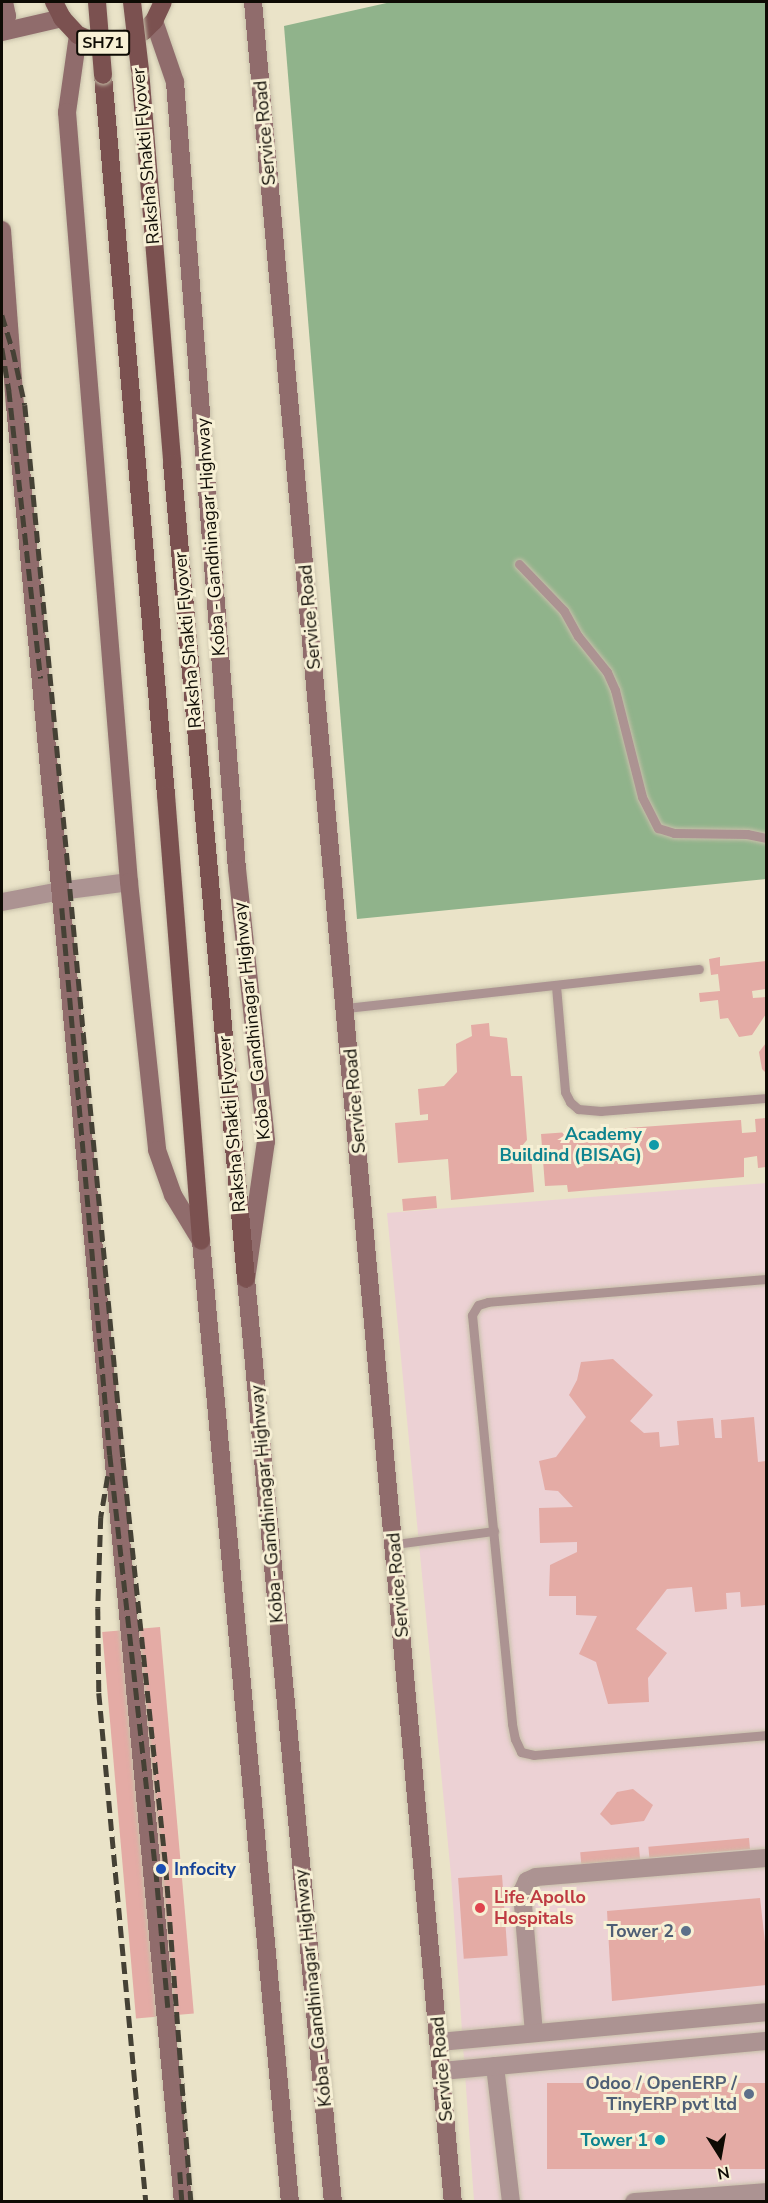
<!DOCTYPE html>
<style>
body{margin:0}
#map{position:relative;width:768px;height:2203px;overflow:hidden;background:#eae3c8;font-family:"Nunito Sans",sans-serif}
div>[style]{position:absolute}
.commercial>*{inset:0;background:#ecd1d4}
.forest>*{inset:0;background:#90b38b}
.building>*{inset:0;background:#e4aba5;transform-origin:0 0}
.roads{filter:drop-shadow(0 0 2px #c7c0a9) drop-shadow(0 0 2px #c7c0a9)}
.lane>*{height:9px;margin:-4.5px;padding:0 4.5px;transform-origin:4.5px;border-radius:4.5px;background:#ac9392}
.street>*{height:18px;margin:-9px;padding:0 9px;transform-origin:9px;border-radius:9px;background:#ac9392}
.secondary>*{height:18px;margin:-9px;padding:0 9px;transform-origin:9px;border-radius:9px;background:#906c6c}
.primary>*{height:18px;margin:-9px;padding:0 9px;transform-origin:9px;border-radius:9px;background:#7b5150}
.rail>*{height:4.5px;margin-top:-2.25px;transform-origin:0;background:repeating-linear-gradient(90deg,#454135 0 12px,transparent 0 18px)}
.bridges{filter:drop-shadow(0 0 2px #c7c0a9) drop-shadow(0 0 2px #c7c0a9)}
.primary-bridge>*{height:18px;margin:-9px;padding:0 9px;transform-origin:9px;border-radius:9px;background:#7b5150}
.dots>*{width:16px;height:16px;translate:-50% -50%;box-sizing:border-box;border:3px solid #f7f0d5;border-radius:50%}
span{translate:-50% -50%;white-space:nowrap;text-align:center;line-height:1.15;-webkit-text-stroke:6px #f7f0d5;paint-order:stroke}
.shield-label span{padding:2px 4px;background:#f7f0d5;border:2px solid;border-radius:4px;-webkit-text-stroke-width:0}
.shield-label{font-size:16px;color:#0e0b04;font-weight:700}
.street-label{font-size:18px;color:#0e0b04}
.culture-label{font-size:18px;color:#0d838f;font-weight:700}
.right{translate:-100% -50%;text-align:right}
.transit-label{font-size:18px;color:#164399;font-weight:700}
.left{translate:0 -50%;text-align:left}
.health-label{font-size:18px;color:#be3a42;font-weight:700}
.service-label{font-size:18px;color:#4e5e75;font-weight:700}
.frame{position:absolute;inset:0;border:3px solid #0e0b04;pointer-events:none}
.north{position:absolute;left:690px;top:2125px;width:60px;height:60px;-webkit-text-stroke:4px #f7f0d5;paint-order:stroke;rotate:169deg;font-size:16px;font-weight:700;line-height:24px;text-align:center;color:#0e0b04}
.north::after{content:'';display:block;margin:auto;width:21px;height:27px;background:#0e0b04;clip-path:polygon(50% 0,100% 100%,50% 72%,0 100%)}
</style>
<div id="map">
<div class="commercial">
<i style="clip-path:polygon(766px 1183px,766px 2201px,474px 2201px,451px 1875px,387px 1213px)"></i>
</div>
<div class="forest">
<i style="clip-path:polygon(391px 2px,766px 2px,766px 879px,357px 919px,284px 26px)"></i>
</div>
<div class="building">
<i style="clip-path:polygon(720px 957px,720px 966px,766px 961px,766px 989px,752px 991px,753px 998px,766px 997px,766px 1014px,752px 1035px,739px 1037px,728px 1018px,720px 1019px,718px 1000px,700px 1002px,699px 993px,720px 991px,718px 974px,711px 975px,709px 959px)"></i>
<i style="clip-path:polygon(489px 1023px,490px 1036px,507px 1038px,511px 1076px,522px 1076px,527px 1140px,521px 1147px,522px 1156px,531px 1156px,534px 1192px,451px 1200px,448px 1159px,398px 1163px,395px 1123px,428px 1120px,428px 1114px,420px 1115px,418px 1089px,444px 1086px,457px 1072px,456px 1044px,472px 1036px,471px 1025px)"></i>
<i style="clip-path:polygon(766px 1043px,766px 1073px,762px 1069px,759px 1052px)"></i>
<i style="clip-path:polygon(766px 1118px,766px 1167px,758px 1168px,757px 1156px,744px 1158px,744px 1177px,568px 1192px,567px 1185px,545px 1186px,541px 1134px,741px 1120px,742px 1133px,756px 1132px,755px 1119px)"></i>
<i style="left:436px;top:1196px;width:12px;height:34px;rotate:85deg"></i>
<i style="clip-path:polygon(613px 1359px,653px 1395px,630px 1421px,644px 1433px,659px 1432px,660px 1447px,679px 1445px,677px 1421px,713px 1418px,715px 1438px,722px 1438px,721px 1420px,754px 1417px,758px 1462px,766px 1461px,766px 1605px,741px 1607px,740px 1592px,726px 1593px,727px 1609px,695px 1612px,692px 1587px,667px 1589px,636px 1629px,667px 1653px,648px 1678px,649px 1702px,608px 1704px,596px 1662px,579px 1654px,597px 1616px,576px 1615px,576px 1596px,549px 1596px,550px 1565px,577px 1552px,577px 1542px,540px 1543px,539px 1508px,573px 1507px,558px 1491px,545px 1490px,539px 1461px,556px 1457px,586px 1417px,569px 1395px,577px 1380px,581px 1362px)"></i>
<i style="left:160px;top:1627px;width:388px;height:58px;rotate:85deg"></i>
<i style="clip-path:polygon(633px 1789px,653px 1805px,644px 1821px,611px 1825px,600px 1814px,617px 1792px)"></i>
<i style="left:749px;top:1838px;width:11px;height:101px;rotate:85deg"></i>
<i style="left:639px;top:1847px;width:12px;height:59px;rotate:85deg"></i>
<i style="left:502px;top:1875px;width:81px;height:44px;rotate:86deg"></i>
<i style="clip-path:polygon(760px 1898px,766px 1951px,766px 1985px,612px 2001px,607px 1911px)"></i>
<i style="left:766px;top:2083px;width:86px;height:219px;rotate:90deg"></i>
</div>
<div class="roads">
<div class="lane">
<i style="left:519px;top:564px;width:65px;rotate:46.2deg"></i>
<i style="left:564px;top:611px;width:29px;rotate:61deg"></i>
<i style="left:578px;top:636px;width:46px;rotate:51.1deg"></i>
<i style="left:607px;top:672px;width:20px;rotate:66deg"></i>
<i style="left:615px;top:690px;width:110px;rotate:75.8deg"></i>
<i style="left:642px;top:797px;width:35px;rotate:63deg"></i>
<i style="left:658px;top:828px;width:17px;rotate:17deg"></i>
<i style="left:674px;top:833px;width:73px;rotate:0.8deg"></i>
<i style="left:747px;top:834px;width:19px;rotate:12deg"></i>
<i style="left:556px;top:986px;width:106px;rotate:85.1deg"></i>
<i style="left:565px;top:1092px;width:11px;rotate:63deg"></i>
<i style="left:570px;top:1102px;width:11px;rotate:41deg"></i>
<i style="left:578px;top:1109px;width:23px;rotate:5deg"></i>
<i style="left:601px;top:1111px;width:166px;rotate:-4.5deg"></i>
<i style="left:346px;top:1008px;width:355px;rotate:-6.3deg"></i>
<i style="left:766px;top:1279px;width:279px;rotate:175.3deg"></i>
<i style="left:488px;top:1302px;width:10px;rotate:163deg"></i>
<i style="left:478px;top:1305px;width:12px;rotate:121deg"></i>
<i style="left:472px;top:1315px;width:411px;rotate:84.4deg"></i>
<i style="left:512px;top:1724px;width:15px;rotate:79deg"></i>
<i style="left:515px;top:1739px;width:14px;rotate:65deg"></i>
<i style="left:521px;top:1752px;width:13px;rotate:13deg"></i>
<i style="left:534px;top:1755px;width:233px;rotate:-4.9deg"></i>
<i style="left:395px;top:1544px;width:100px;rotate:-7.5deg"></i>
</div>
<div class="street">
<i style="left:2px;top:902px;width:59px;rotate:-10.7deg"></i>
<i style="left:60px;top:891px;width:70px;rotate:-7.4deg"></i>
<i style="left:534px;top:2033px;width:142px;rotate:-94.9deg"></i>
<i style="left:522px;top:1892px;width:12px;rotate:-66deg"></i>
<i style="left:527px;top:1881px;width:10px;rotate:-24deg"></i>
<i style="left:536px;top:1877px;width:231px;rotate:-4.7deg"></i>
<i style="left:439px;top:2042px;width:328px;rotate:-5.2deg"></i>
<i style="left:495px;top:2066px;width:137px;rotate:83.3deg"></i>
<i style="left:442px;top:2071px;width:325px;rotate:-5.3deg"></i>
<i style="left:634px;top:2202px;width:132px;rotate:-4.3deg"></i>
</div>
<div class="secondary">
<i style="left:253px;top:2px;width:2209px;rotate:84.81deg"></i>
<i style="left:154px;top:21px;width:65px;rotate:71deg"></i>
<i style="left:175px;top:82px;width:789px;rotate:85.5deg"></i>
<i style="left:237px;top:869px;width:274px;rotate:83.9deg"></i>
<i style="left:266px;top:1141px;width:139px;rotate:98.2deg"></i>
<i style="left:246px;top:1279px;width:927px;rotate:84.62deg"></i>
<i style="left:2px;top:29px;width:14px;rotate:-69deg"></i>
<i style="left:7px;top:16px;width:14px;rotate:-102deg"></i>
<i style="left:2px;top:32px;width:62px;rotate:-13.1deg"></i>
<i style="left:78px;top:35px;width:78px;rotate:98.1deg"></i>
<i style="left:67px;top:112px;width:772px;rotate:85.4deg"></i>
<i style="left:129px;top:882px;width:269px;rotate:84deg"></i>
<i style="left:157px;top:1150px;width:48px;rotate:70.4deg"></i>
<i style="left:173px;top:1195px;width:54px;rotate:58.7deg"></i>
<i style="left:201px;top:1241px;width:965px;rotate:84.71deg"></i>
<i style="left:2px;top:230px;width:175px;rotate:85.8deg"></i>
<i style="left:15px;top:405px;width:1805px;rotate:84.66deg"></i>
</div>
<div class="primary">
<i style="left:54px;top:2px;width:18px;rotate:63deg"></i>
<i style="left:62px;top:18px;width:23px;rotate:47deg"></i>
<i style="left:78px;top:35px;width:22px;rotate:21deg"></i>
<i style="left:99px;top:43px;width:15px"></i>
<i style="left:114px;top:43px;width:31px;rotate:-21deg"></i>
<i style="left:143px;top:32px;width:16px;rotate:-45deg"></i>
<i style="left:154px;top:21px;width:21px;rotate:-65deg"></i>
<i style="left:140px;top:70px;width:394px;rotate:85.3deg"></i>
<i style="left:172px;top:463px;width:819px;rotate:84.82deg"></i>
<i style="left:103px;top:75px;width:723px;rotate:85deg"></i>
<i style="left:166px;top:795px;width:447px;rotate:85.5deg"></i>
</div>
</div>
<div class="rail">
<i style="left:2px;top:315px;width:37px;rotate:73deg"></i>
<i style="left:13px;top:350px;width:56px;rotate:77.7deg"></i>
<i style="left:25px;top:405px;width:1058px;rotate:84.68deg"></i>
<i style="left:123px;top:1458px;width:412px;rotate:84deg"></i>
<i style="left:166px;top:1868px;width:335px;rotate:85.7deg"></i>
<i style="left:2px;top:348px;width:43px;rotate:80.5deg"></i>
<i style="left:9px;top:390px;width:290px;rotate:83.7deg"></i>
<i style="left:62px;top:908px;width:549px;rotate:84.99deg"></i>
<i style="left:110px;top:1455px;width:418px;rotate:83.7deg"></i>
<i style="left:156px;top:1870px;width:138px;rotate:85deg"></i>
<i style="left:108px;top:1476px;width:42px;rotate:99.7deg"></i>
<i style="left:101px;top:1517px;width:91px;rotate:91.9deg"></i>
<i style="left:98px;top:1608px;width:85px;rotate:89.3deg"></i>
<i style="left:99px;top:1693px;width:511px;rotate:84.72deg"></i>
<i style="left:180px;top:2172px;width:30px;rotate:86deg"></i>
</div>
<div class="bridges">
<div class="primary-bridge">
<i style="left:97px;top:2px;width:73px;rotate:85.3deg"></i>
<i style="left:132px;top:2px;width:68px;rotate:83.3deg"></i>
</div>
</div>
<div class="dots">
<i style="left:654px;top:1145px;background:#0f9aa8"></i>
<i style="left:161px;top:1869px;background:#1a4fb4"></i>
<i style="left:480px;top:1908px;background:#e0444e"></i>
<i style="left:686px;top:1931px;background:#5c6f8a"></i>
<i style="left:749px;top:2094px;background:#5c6f8a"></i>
<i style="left:660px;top:2140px;background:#0f9aa8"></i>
</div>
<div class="shield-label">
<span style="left:103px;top:43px">SH71</span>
</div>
<div class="street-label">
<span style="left:265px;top:133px;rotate:-95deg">Service Road</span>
<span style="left:146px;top:156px;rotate:-95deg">Raksha Shakti Flyover</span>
<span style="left:211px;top:537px;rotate:-94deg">Koba - Gandhinagar Highway</span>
<span style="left:310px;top:617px;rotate:-95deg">Service Road</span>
<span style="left:188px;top:640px;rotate:-95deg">Raksha Shakti Flyover</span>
<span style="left:252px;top:1021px;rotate:-96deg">Koba - Gandhinagar Highway</span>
<span style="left:355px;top:1101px;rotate:-95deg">Service Road</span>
<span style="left:232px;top:1124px;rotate:-95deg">Raksha Shakti Flyover</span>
<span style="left:267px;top:1504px;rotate:-95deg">Koba - Gandhinagar Highway</span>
<span style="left:398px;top:1585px;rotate:-95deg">Service Road</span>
<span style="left:313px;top:1988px;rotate:-96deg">Koba - Gandhinagar Highway</span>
<span style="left:442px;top:2069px;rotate:-95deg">Service Road</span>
</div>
<div class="culture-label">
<span class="right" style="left:642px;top:1145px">Academy<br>Buildind (BISAG)</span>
<span class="right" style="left:648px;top:2140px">Tower 1</span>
</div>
<div class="transit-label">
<span class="left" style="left:174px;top:1869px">Infocity</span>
</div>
<div class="health-label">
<span class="left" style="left:494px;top:1908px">Life Apollo<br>Hospitals</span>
</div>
<div class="service-label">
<span class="right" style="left:674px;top:1931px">Tower 2</span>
<span class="right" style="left:737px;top:2094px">Odoo / OpenERP /<br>TinyERP pvt ltd</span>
</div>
<div class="frame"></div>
<div class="north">N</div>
</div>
